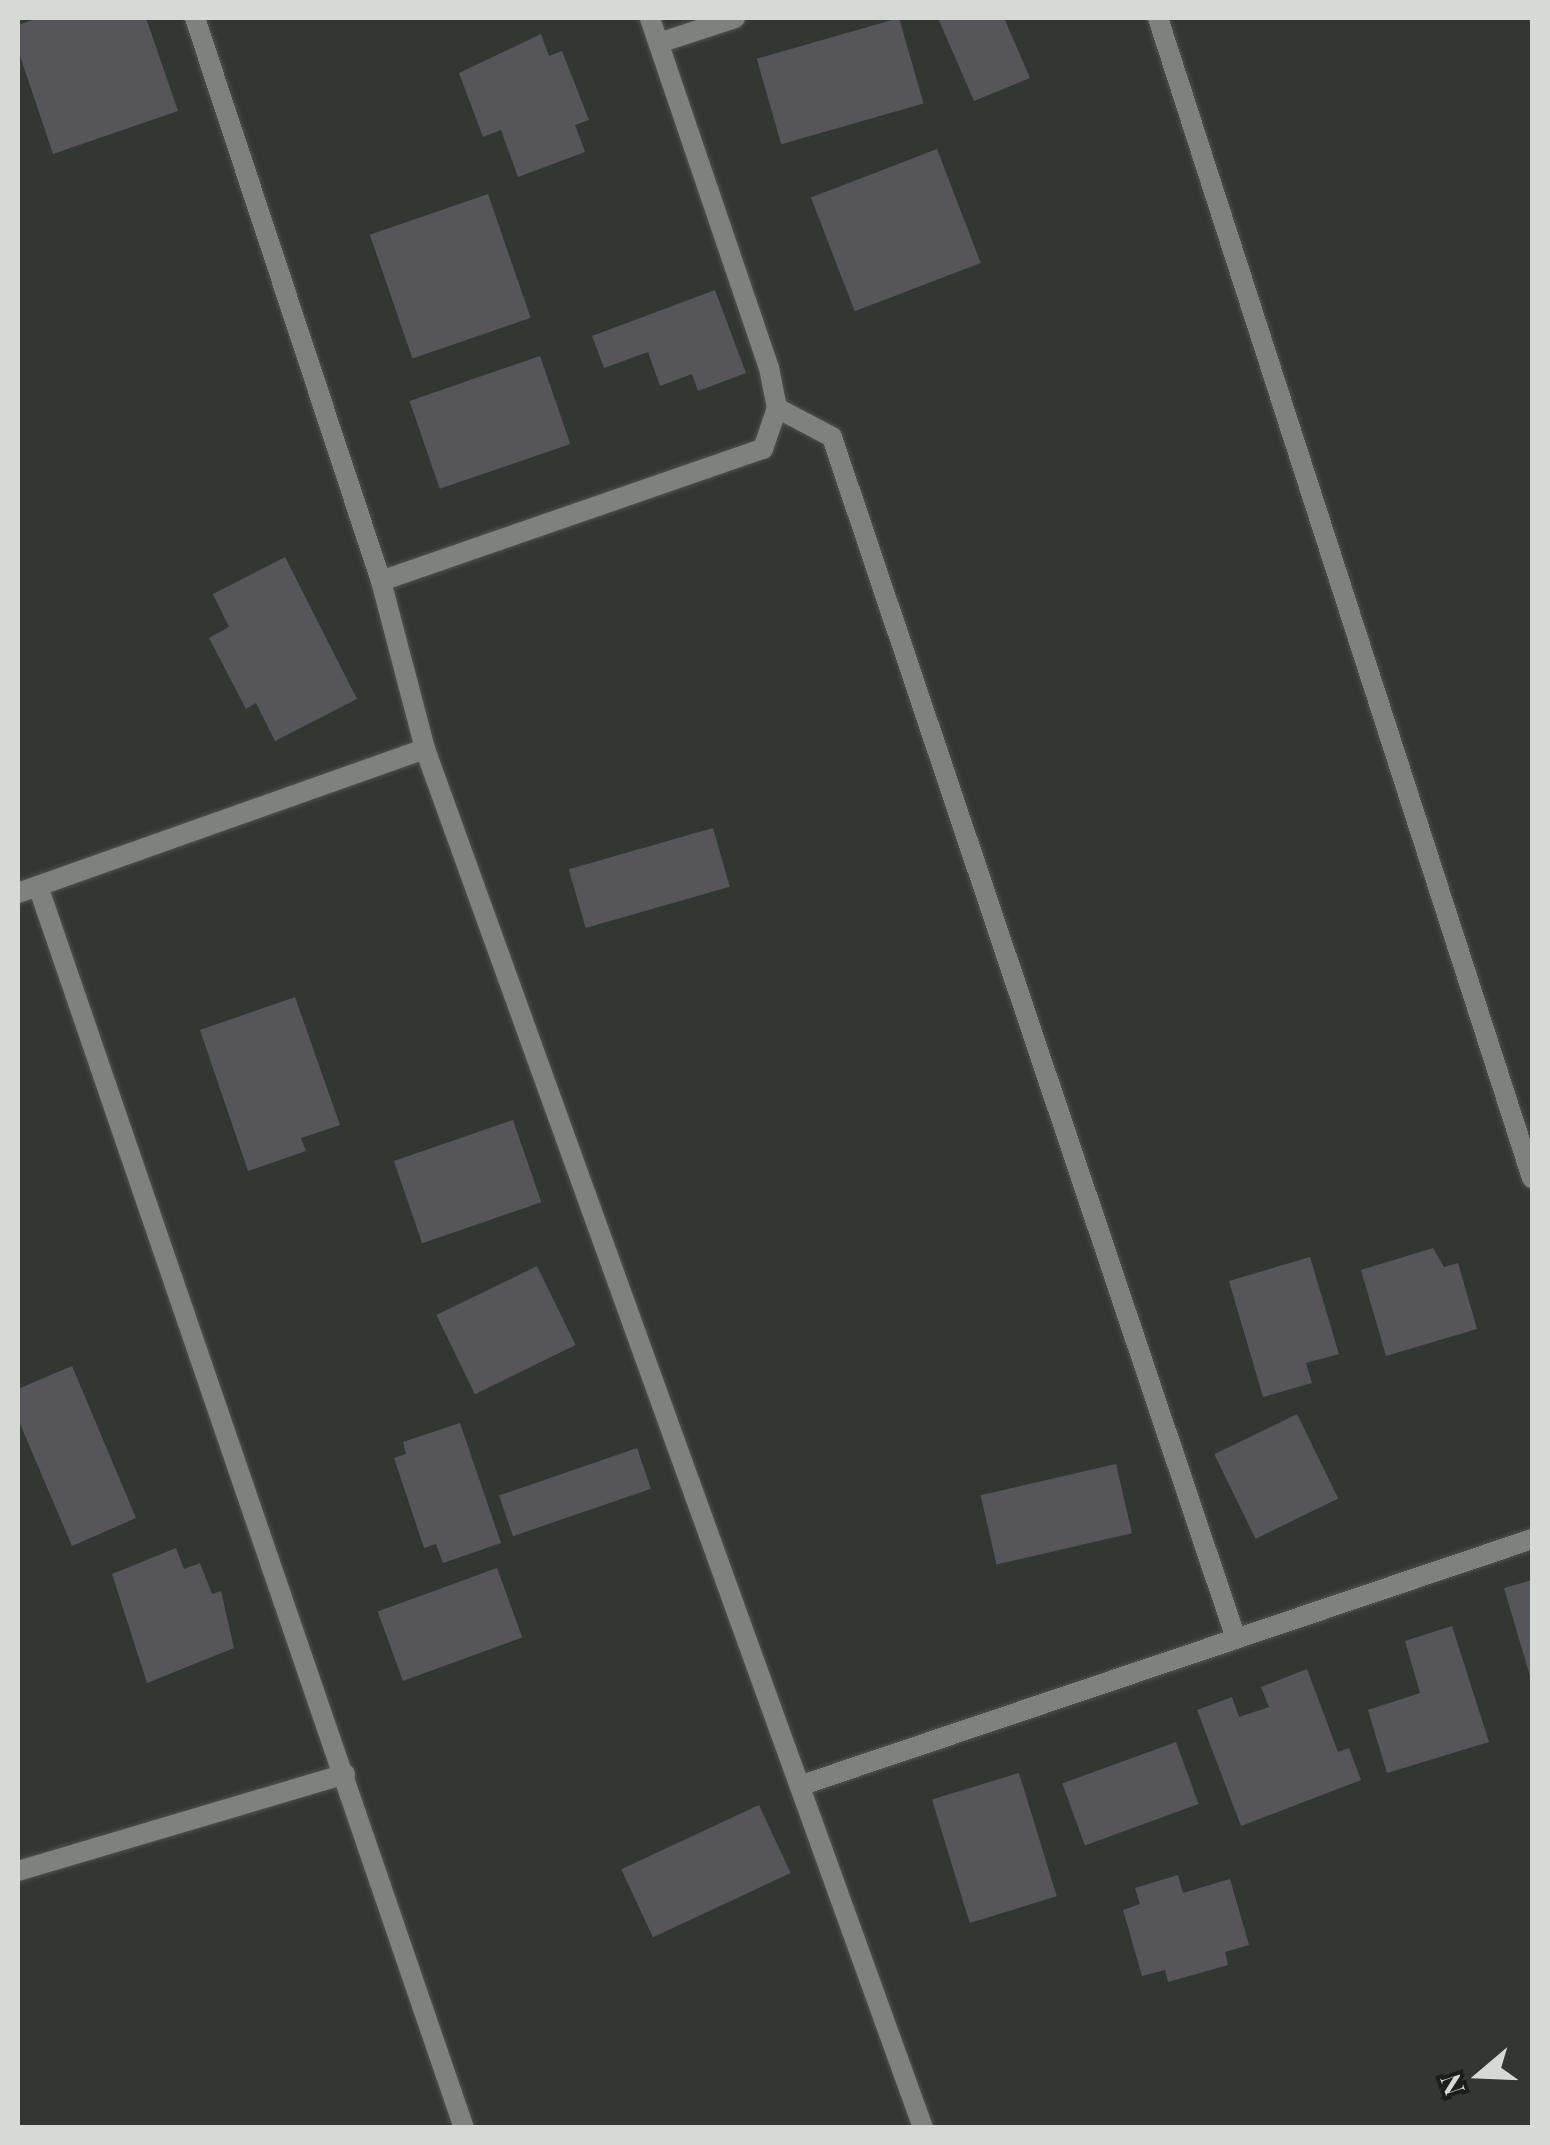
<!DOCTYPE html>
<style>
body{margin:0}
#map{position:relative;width:1550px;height:2145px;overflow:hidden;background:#333733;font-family:"Playfair Display",serif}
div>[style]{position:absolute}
.building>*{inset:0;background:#55555a;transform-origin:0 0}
.roads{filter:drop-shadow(0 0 2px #50524f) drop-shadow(0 0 2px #50524f)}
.minor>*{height:20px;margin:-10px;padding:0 10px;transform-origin:10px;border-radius:10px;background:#7e827d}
span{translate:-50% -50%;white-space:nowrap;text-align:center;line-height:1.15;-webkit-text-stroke:8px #1c1e1c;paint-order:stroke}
.frame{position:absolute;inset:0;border:20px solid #d7d9d6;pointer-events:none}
.north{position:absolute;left:1430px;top:2025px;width:100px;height:100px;-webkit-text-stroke:8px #1c1e1c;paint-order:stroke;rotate:251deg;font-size:28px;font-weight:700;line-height:40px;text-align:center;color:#d7d9d6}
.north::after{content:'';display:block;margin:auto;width:35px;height:45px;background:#d7d9d6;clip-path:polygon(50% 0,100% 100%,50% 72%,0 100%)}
</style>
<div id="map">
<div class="building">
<i style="clip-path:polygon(39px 18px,146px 18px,178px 111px,53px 154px,18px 50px,18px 25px)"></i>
<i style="left:899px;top:18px;width:89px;height:148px;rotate:74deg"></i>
<i style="clip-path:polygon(938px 18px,1004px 18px,1030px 78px,974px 101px)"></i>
<i style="clip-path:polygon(541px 34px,549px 56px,562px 51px,589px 120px,575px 125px,585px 152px,518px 177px,501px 130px,483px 137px,459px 73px)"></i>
<i style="left:937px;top:149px;width:122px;height:135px;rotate:69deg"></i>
<i style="left:488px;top:194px;width:131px;height:125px;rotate:71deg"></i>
<i style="clip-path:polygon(715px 290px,746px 373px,698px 391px,692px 374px,660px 386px,648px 352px,604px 368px,592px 336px)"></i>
<i style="left:540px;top:356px;width:93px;height:138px;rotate:71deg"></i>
<i style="clip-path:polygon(285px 557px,357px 699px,275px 741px,256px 703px,246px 709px,209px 638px,229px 627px,213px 594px)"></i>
<i style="left:713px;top:828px;width:61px;height:150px;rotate:74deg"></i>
<i style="clip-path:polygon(295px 997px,340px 1125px,301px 1138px,306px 1151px,248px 1171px,200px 1030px)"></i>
<i style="left:513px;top:1120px;width:87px;height:126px;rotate:71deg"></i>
<i style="clip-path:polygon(1433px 1248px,1444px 1267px,1458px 1263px,1477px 1329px,1386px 1356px,1361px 1270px)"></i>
<i style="clip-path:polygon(1310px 1257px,1339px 1354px,1306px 1363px,1312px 1383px,1263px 1397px,1229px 1281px)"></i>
<i style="left:537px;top:1266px;width:88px;height:112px;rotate:64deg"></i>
<i style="clip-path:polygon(72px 1366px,136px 1518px,72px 1546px,18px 1419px,18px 1389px)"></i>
<i style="left:1297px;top:1414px;width:94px;height:92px;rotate:64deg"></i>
<i style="clip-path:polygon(460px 1423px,501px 1543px,443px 1563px,436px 1544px,424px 1548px,394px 1458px,406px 1454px,403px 1442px)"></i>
<i style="left:637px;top:1448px;width:43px;height:146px;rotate:71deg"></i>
<i style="left:1116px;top:1464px;width:71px;height:139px;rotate:77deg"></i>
<i style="clip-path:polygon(176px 1548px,184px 1569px,200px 1563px,212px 1594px,221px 1591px,234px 1648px,147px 1683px,112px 1574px)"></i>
<i style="left:497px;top:1568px;width:74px;height:127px;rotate:70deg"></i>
<i style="clip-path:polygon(1532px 1580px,1532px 1683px,1504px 1588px)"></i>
<i style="clip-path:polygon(1452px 1626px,1489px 1742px,1387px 1773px,1368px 1710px,1420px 1693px,1405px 1641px)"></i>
<i style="clip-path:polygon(1307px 1669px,1338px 1752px,1349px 1748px,1361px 1780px,1241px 1826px,1197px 1710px,1232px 1697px,1239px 1717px,1269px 1707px,1261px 1687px)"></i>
<i style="left:1176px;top:1742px;width:66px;height:121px;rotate:70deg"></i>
<i style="left:1019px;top:1773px;width:129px;height:91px;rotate:73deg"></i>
<i style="left:759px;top:1805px;width:75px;height:152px;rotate:65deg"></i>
<i style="clip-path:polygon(1178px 1875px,1183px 1893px,1230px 1879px,1249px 1945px,1225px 1952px,1228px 1965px,1168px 1982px,1165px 1970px,1142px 1976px,1123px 1910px,1140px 1904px,1135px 1888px)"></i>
</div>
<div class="roads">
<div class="minor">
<i style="left:195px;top:18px;width:593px;rotate:71.72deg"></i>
<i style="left:381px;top:581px;width:174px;rotate:75.3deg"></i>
<i style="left:425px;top:749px;width:1466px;rotate:70.14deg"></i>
<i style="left:1158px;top:18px;width:1219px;rotate:72.13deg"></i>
<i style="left:659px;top:43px;width:80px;rotate:-18.2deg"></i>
<i style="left:777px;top:408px;width:62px;rotate:27.8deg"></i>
<i style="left:832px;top:437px;width:1268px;rotate:71.42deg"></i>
<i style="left:381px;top:581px;width:404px;rotate:-19.1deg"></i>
<i style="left:763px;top:449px;width:43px;rotate:-71.1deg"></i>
<i style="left:777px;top:408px;width:41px;rotate:-101.3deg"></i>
<i style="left:769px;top:368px;width:370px;rotate:-108.8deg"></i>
<i style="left:38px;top:886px;width:1313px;rotate:71.07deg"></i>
<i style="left:18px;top:893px;width:432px;rotate:-19.5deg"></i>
<i style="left:805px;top:1784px;width:767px;rotate:-18.62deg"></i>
<i style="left:18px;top:1871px;width:341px;rotate:-16.5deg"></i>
</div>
</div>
<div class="frame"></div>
<div class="north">N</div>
</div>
